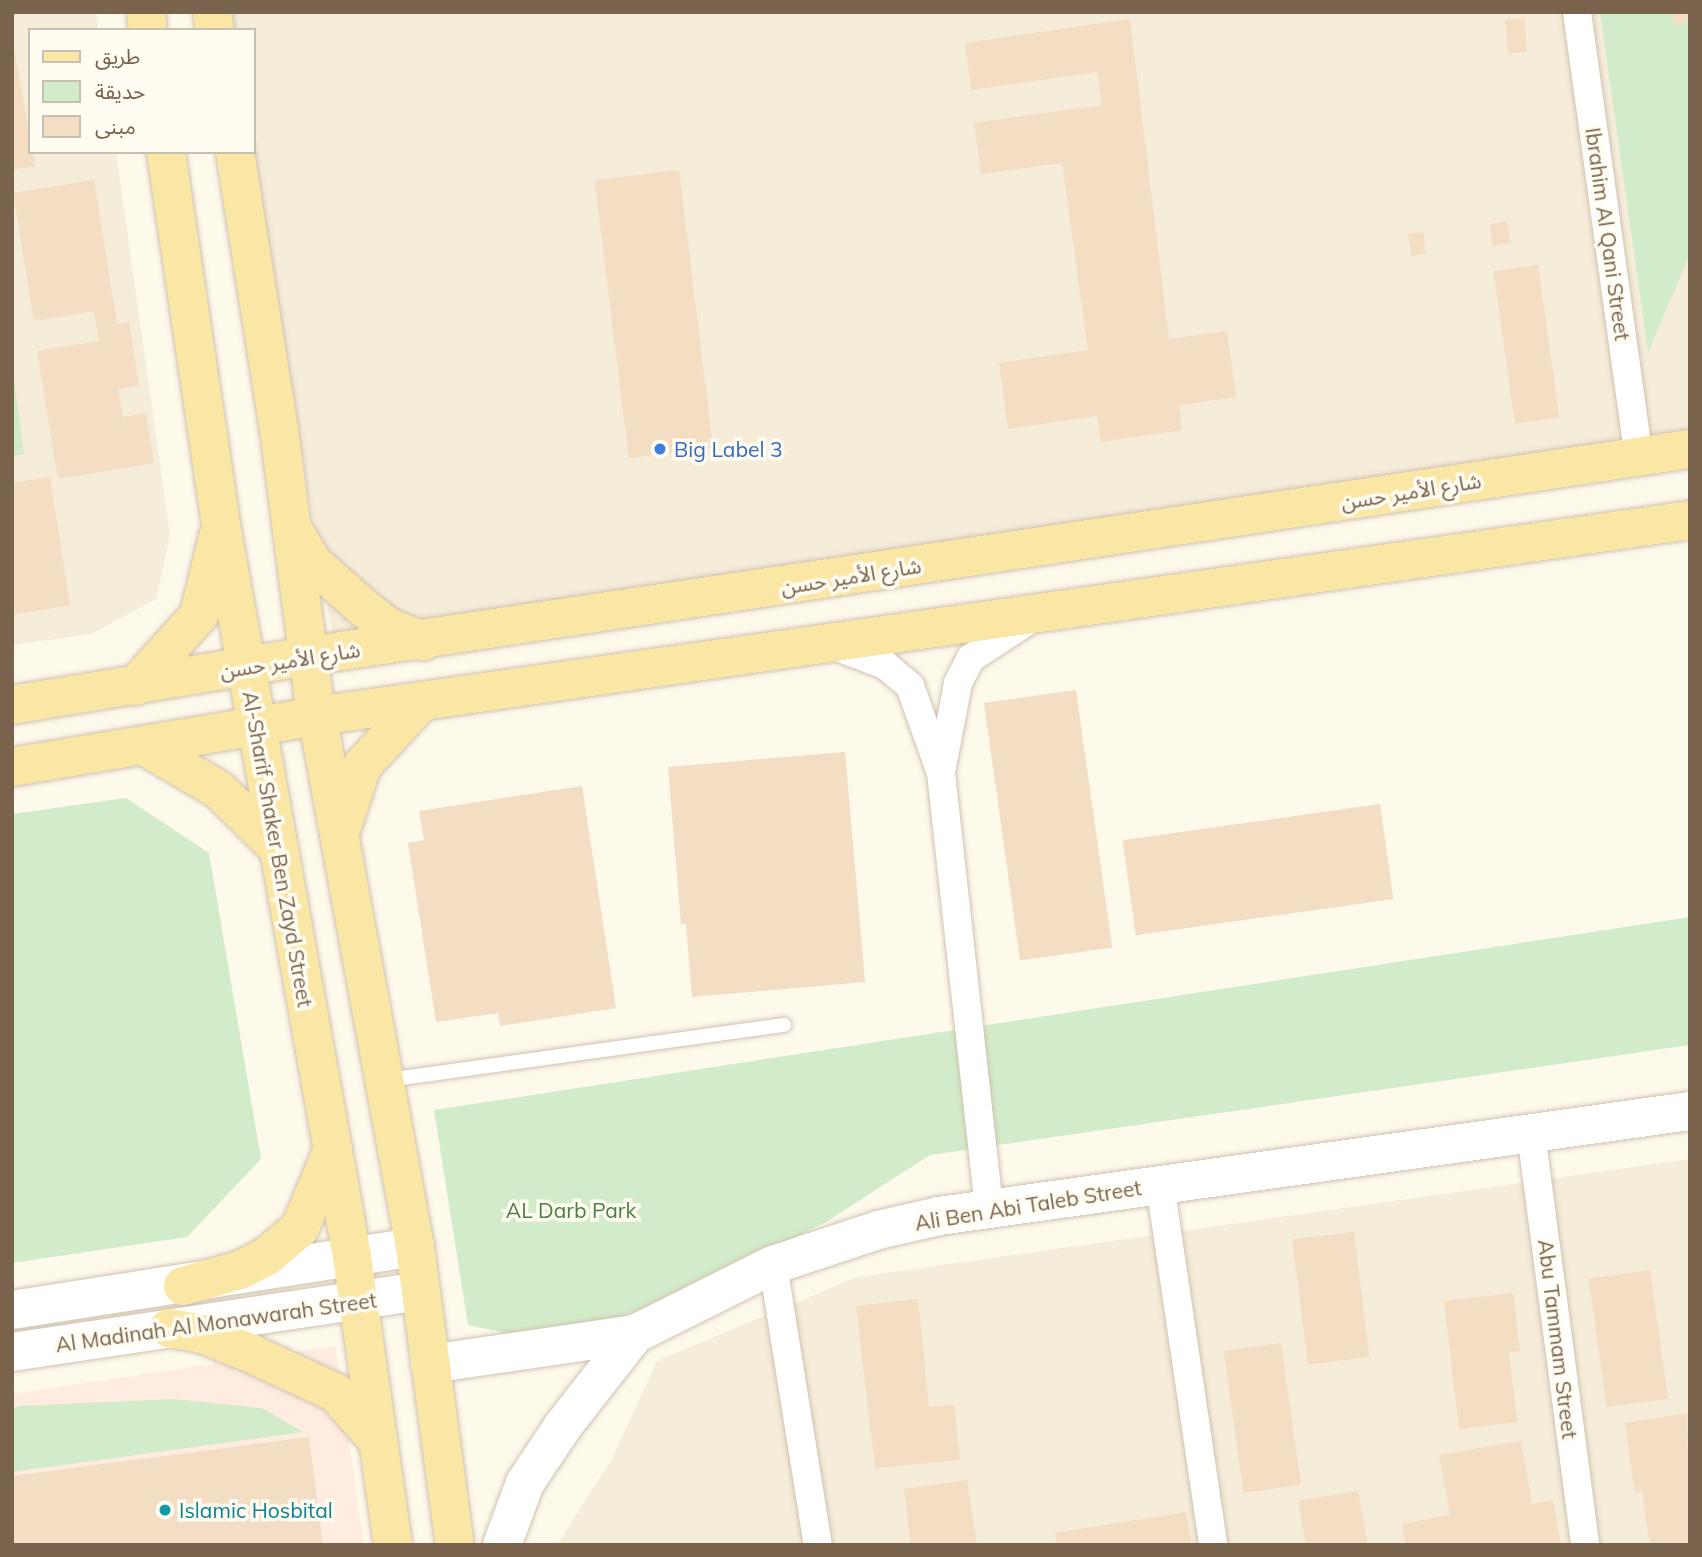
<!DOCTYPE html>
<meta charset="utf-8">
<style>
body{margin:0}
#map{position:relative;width:1702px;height:1557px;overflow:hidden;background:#fdf9eb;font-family:Mulish,"Noto Sans Arabic",sans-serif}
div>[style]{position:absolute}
.residential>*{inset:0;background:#f5ecd9}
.commercial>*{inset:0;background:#fdecdf}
.green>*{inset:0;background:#d2ecc9}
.building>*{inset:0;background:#f3ddc3;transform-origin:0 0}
.roads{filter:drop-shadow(0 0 2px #d0c2b0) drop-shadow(0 0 2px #d0c2b0)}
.service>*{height:14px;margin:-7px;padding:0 7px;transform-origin:7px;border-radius:7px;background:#fff}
.minor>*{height:28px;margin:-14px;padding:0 14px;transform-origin:14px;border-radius:14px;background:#fff}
.secondary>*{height:38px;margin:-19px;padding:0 19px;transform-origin:19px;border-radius:19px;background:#fff}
.primary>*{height:38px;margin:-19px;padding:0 19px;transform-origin:19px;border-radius:19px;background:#fbe7a5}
.dots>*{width:19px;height:19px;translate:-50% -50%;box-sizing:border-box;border:4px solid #fffcf2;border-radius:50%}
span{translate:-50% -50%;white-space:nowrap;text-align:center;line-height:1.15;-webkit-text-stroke:7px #fffcf2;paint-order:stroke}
.street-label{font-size:21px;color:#79634d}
.shop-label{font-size:21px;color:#366cbe}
.left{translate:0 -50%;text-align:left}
.park-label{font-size:21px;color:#4d7f44}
.culture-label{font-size:21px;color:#0d838f}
.frame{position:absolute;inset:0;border:14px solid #79634d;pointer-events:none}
.legend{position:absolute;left:28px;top:28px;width:228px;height:126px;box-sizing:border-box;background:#fffcf2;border:2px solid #c9bfb0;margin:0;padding:9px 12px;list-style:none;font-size:21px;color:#79634d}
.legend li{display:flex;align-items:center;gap:14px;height:35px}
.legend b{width:35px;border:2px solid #c9bfb0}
</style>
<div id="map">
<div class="residential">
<i style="clip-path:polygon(12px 12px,96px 12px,98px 30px,30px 30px,30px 152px,116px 152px,170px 536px,156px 599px,92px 634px,12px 645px)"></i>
<i style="clip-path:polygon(226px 12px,1690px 12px,1690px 429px,333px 638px,250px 152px,254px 152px,254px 30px,229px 30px)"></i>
<i style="clip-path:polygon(1690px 1159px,1690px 1545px,557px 1545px,613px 1457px,657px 1361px,857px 1277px)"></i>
</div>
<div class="commercial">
<i style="clip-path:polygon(335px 1346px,364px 1545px,12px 1545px,12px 1394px)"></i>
</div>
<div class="green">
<i style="clip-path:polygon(1600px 12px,1690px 12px,1690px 254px,1648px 352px)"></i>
<i style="clip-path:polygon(12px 363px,24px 454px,12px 456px)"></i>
<i style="clip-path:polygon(126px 798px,209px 853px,261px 1159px,187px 1237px,12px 1263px,12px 814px)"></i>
<i style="clip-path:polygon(1690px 917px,1690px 1045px,930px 1155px,826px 1222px,671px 1298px,550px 1342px,468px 1325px,434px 1110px)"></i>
<i style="clip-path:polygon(174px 1399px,262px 1408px,303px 1432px,12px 1472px,12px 1410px,19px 1406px)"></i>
</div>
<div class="building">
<i style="clip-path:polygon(1672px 12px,1690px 12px,1690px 22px,1674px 25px)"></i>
<i style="left:1524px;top:18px;width:34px;height:19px;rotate:85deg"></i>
<i style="clip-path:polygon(1130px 19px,1169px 339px,1227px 331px,1236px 397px,1179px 405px,1182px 430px,1101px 442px,1097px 416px,1008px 429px,999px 363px,1088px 350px,1062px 163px,981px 174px,974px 123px,1102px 105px,1097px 72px,971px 90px,965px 43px)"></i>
<i style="clip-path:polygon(12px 37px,35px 166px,12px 170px)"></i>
<i style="left:679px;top:170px;width:280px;height:85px;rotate:83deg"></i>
<i style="clip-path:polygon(94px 180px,117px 324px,129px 322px,139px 386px,118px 389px,123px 417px,146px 413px,154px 463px,58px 479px,37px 351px,99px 341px,94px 311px,34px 321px,13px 193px)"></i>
<i style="left:1507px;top:221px;width:22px;height:18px;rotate:80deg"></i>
<i style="left:1423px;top:232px;width:22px;height:15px;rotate:82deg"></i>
<i style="left:1538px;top:265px;width:154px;height:45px;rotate:82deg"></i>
<i style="clip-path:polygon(50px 477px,70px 605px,12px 615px,12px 483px)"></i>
<i style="left:1076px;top:690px;width:260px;height:93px;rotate:82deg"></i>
<i style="clip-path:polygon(845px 752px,865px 982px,692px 997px,686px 924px,681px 924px,668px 767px)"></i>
<i style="clip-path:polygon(582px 786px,616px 1008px,500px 1026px,498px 1013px,436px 1022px,408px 843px,424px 840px,419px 811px)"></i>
<i style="left:1380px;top:804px;width:96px;height:260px;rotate:82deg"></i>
<i style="left:1354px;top:1232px;width:126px;height:62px;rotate:83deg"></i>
<i style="left:1650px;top:1270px;width:130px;height:62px;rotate:82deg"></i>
<i style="clip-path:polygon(1513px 1293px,1520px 1351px,1509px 1352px,1517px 1422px,1459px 1429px,1444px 1301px)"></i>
<i style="clip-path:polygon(918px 1299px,929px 1407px,954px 1405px,960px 1460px,875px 1468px,856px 1306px)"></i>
<i style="left:1281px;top:1343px;width:143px;height:58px;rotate:82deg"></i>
<i style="clip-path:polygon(1687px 1413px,1690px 1545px,1650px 1545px,1642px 1492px,1635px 1493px,1625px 1423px)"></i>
<i style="clip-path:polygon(309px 1437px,323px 1545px,12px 1545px,12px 1476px)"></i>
<i style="clip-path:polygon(1521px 1441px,1532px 1504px,1553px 1500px,1561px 1545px,1406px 1545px,1402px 1524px,1450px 1515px,1439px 1455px)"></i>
<i style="clip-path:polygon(967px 1480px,977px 1545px,911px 1545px,904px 1489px)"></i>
<i style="clip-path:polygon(1358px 1491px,1368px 1545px,1306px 1545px,1298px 1501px)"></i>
<i style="clip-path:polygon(1186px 1512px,1192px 1545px,1057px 1545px,1055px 1533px)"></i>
</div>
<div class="roads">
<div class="service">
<i style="left:387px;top:1080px;width:401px;rotate:-7.9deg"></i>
</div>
<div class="minor">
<i style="left:1577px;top:12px;width:449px;rotate:82.1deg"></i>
<i style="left:832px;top:645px;width:57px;rotate:20.7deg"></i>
<i style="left:885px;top:665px;width:33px;rotate:40deg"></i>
<i style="left:910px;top:686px;width:92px;rotate:70.4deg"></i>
<i style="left:941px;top:773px;width:439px;rotate:83.7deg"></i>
<i style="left:942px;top:767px;width:86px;rotate:-79.2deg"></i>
<i style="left:958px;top:683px;width:28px;rotate:-63deg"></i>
<i style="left:971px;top:658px;width:69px;rotate:-33.2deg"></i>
<i style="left:1531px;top:1133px;width:416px;rotate:82.5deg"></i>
<i style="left:1160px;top:1184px;width:365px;rotate:81.6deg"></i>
<i style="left:773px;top:1265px;width:284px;rotate:80.9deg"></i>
</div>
<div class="secondary">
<i style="left:12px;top:1310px;width:408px;rotate:-8.9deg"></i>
<i style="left:12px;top:1352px;width:413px;rotate:-8.5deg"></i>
<i style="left:430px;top:1364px;width:207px;rotate:-8.3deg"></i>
<i style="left:502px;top:1545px;width:66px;rotate:-69.6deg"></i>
<i style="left:525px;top:1483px;width:69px;rotate:-56.3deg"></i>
<i style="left:563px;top:1426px;width:117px;rotate:-52deg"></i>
<i style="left:635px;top:1334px;width:154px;rotate:-26.6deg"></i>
<i style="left:773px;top:1265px;width:111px;rotate:-18.4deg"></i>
<i style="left:878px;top:1230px;width:63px;rotate:-12.9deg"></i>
<i style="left:939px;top:1216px;width:758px;rotate:-7.96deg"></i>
</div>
<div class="primary">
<i style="left:146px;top:12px;width:18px;rotate:84deg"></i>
<i style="left:212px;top:12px;width:18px;rotate:81deg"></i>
<i style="left:166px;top:152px;width:377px;rotate:81.6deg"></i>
<i style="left:221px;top:525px;width:744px;rotate:79.85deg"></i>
<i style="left:352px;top:1257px;width:291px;rotate:81.9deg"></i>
<i style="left:235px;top:152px;width:281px;rotate:81deg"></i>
<i style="left:279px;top:430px;width:270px;rotate:82.6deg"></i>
<i style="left:314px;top:698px;width:558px;rotate:79.58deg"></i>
<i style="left:415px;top:1247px;width:301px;rotate:82.4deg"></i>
<i style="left:292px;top:528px;width:41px;rotate:59deg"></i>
<i style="left:313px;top:563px;width:69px;rotate:41.5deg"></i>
<i style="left:365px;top:609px;width:29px;rotate:38deg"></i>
<i style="left:388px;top:627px;width:38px;rotate:22deg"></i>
<i style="left:135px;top:686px;width:96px;rotate:-48deg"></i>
<i style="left:199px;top:615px;width:80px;rotate:-76.3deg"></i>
<i style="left:12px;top:705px;width:300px;rotate:-9.4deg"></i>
<i style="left:308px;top:656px;width:1397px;rotate:-8.52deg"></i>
<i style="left:146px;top:747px;width:85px;rotate:30.5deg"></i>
<i style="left:219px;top:790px;width:83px;rotate:44.5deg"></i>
<i style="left:12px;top:767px;width:309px;rotate:-9.5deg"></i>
<i style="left:317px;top:716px;width:1387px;rotate:-8.12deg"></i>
<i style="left:340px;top:833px;width:71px;rotate:-71.8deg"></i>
<i style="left:362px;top:766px;width:88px;rotate:-47.3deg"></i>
<i style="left:183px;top:1286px;width:59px;rotate:-15.7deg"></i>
<i style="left:240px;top:1270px;width:30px;rotate:-27deg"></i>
<i style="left:267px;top:1256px;width:43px;rotate:-40.3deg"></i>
<i style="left:300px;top:1228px;width:86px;rotate:-67.3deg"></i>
<i style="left:169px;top:1328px;width:34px;rotate:10deg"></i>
<i style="left:202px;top:1334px;width:52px;rotate:21.6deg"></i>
<i style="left:250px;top:1353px;width:95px;rotate:24.9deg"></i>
<i style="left:336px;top:1393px;width:64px;rotate:48.8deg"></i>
</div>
</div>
<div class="dots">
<i style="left:660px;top:449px;background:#3f7fe0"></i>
<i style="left:165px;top:1510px;background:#0f9aa8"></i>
</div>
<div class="street-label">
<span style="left:1608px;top:234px;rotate:82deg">Ibrahim Al Qani Street</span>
<span style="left:1411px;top:491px;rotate:-9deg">شارع الأمير حسن</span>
<span style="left:851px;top:576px;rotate:-9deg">شارع الأمير حسن</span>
<span style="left:290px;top:660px;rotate:-9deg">شارع الأمير حسن</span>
<span style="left:278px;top:849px;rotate:80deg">Al-Sharif Shaker Ben Zayd Street</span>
<span style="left:1028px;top:1205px;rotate:-9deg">Ali Ben Abi Taleb Street</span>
<span style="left:216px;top:1322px;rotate:-8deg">Al Madinah Al Monawarah Street</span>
<span style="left:1558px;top:1339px;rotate:83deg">Abu Tammam Street</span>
</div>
<div class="shop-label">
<span class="left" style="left:674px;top:449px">Big Label 3</span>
</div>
<div class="park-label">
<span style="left:571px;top:1210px">AL Darb Park</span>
</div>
<div class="culture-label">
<span class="left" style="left:179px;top:1510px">Islamic Hosbital</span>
</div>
<div class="frame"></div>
<ul class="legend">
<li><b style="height:9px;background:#fbe7a5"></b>طريق</li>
<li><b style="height:19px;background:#d2ecc9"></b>حديقة</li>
<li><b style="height:19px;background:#f3ddc3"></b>مبنى</li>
</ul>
</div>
